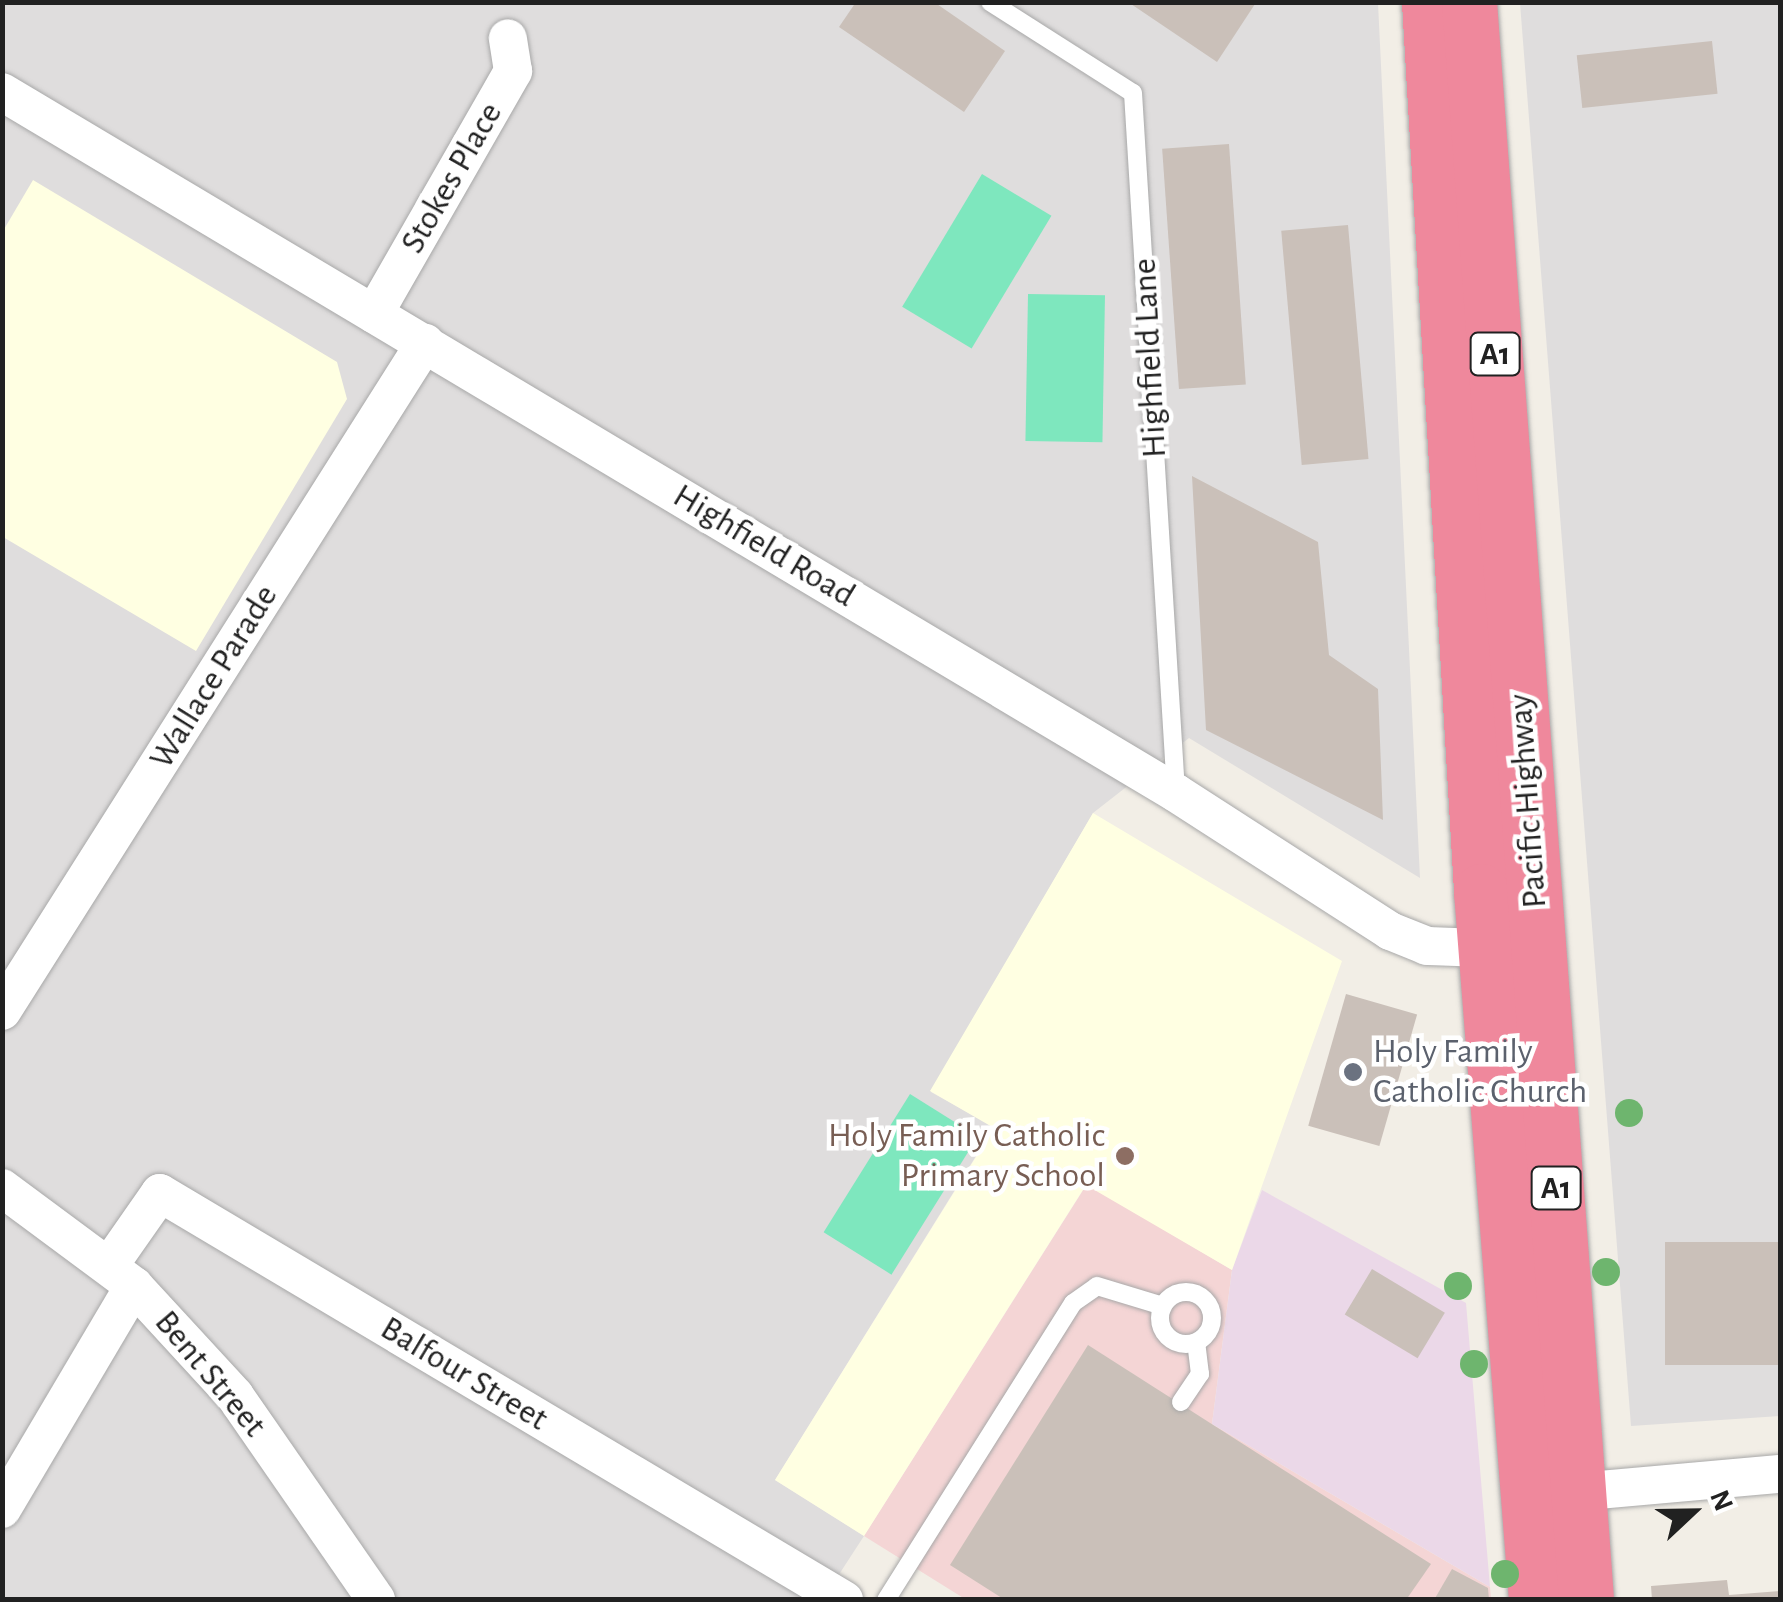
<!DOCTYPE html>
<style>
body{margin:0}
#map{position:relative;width:1783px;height:1602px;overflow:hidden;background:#f2eee6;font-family:"Alegreya Sans",sans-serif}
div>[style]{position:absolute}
.residential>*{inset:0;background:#dfdddd}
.commercial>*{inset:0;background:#f4d5d5}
.industrial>*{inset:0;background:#ebd8e8}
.education>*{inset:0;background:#ffffe2}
.pitch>*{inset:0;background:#7ee7be;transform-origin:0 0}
.building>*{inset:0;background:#cac0b9;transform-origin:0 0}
.roads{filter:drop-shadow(0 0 2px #a8a8a8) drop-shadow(0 0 2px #a8a8a8)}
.lane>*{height:18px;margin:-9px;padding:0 9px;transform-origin:9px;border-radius:9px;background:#fff}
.lane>.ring{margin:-9px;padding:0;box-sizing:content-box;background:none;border:18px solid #fff;border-radius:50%}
.street>*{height:38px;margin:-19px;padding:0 19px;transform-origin:19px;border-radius:19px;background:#fff}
.highway>*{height:55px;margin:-27.5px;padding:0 27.5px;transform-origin:27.5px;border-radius:27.5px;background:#ef889c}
.trees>*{width:28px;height:28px;margin:-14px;border-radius:50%;background:#6eb56e}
.dots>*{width:28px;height:28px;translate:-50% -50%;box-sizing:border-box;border:5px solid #fff;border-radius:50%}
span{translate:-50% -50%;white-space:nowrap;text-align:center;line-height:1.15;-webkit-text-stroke:9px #fff;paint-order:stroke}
.shield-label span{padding:2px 8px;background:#fff;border:2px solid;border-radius:8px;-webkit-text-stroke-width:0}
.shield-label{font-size:32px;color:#212121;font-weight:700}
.street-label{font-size:35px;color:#212121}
.worship-label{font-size:35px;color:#5b616d}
.left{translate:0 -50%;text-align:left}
.education-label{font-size:35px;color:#785e54}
.right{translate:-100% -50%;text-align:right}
.frame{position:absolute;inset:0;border:5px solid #212121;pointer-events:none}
.north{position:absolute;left:1643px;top:1462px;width:100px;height:100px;-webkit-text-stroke:8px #fff;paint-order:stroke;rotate:68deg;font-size:28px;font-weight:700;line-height:40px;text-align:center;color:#212121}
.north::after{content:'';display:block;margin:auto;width:35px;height:45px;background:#212121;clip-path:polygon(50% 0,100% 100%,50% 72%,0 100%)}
</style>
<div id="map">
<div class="residential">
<i style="clip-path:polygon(3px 3px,1378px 3px,1420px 878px,1189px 738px,1093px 813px,931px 1092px,994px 1127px,775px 1480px,864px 1536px,823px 1599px,3px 1600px)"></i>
<i style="clip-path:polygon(1520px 3px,1780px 3px,1780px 1416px,1631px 1426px)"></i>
</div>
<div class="commercial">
<i style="clip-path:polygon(1087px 1184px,1232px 1270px,1212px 1424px,1490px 1587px,1491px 1599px,965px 1599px,864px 1536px)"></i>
</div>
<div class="industrial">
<i style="clip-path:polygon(1262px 1190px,1466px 1303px,1490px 1587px,1212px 1424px,1232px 1270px)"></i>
</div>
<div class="education">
<i style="clip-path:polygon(33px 180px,337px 362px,347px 399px,196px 651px,3px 537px,3px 231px)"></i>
<i style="clip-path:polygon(1093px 813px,1342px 961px,1232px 1270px,1086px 1185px,864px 1536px,775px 1480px,994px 1128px,930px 1091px)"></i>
</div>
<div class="pitch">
<i style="left:982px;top:174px;width:81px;height:155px;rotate:31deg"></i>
<i style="left:1028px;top:294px;width:77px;height:147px;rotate:1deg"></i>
<i style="left:910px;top:1094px;width:80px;height:163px;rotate:32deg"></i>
</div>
<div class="building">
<i style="clip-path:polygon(856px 2px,934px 2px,1005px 51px,964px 112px,839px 27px)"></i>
<i style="clip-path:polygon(1128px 2px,1252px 2px,1255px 4px,1217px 62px)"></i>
<i style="left:1712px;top:41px;width:53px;height:136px;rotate:84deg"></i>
<i style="left:1229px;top:144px;width:241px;height:67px;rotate:86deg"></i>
<i style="left:1348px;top:225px;width:235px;height:67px;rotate:85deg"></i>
<i style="clip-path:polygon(1192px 476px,1318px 542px,1329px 655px,1378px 689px,1383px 820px,1206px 730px)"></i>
<i style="left:1346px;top:994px;width:74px;height:137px;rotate:16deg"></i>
<i style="left:1780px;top:1242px;width:123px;height:115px;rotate:90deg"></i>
<i style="left:1372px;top:1269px;width:85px;height:53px;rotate:31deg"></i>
<i style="clip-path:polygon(1088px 1345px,1431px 1564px,1406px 1600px,1005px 1600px,950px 1565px)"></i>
<i style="clip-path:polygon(1452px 1569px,1488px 1588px,1489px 1600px,1434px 1600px)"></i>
<i style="clip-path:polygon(1727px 1580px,1729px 1595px,1780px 1591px,1780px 1600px,1652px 1600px,1651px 1586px)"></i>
</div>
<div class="roads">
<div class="lane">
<i style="left:990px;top:2px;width:169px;rotate:32.5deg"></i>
<i style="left:1133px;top:93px;width:701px;rotate:86.48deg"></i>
<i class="ring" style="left:1160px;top:1292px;width:34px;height:34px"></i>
<i style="left:1181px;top:1402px;width:34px;rotate:-56deg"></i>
<i style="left:1200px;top:1374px;width:31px;rotate:-97deg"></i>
<i style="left:886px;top:1600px;width:351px;rotate:-57.8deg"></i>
<i style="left:1073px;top:1303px;width:29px;rotate:-35deg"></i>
<i style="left:1097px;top:1286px;width:69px;rotate:16.9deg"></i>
</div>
<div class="street">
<i style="left:2px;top:92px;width:1367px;rotate:30.84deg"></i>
<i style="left:1176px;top:793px;width:255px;rotate:32.8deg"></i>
<i style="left:1390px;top:931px;width:40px;rotate:22deg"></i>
<i style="left:1427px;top:946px;width:80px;rotate:2.1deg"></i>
<i style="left:374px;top:314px;width:280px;rotate:-60.2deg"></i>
<i style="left:513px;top:71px;width:33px;rotate:-99deg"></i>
<i style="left:2px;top:1011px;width:791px;rotate:-57.66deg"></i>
<i style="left:2px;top:1188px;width:164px;rotate:36.6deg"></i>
<i style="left:134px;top:1286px;width:149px;rotate:47.4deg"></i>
<i style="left:235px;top:1396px;width:248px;rotate:55.3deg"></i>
<i style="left:109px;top:1266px;width:89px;rotate:-55.1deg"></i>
<i style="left:160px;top:1193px;width:796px;rotate:30.75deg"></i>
<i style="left:1577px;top:1492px;width:204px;rotate:-5.1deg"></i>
<i style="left:2px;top:1509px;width:259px;rotate:-59.4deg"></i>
</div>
<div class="highway">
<i style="left:1429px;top:2px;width:891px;rotate:86.65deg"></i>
<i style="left:1481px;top:891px;width:711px;rotate:85.56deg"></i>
<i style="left:1469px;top:2px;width:1602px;rotate:85.81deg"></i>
</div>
</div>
<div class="trees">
<i style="left:1629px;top:1113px"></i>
<i style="left:1606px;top:1272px"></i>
<i style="left:1458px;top:1286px"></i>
<i style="left:1474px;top:1364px"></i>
<i style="left:1505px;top:1574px"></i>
</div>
<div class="dots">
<i style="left:1353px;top:1072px;background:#6b7280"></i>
<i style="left:1125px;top:1156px;background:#8d6e63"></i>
</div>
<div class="shield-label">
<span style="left:1495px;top:354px">A1</span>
<span style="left:1556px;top:1188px">A1</span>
</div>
<div class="street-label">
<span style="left:452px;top:178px;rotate:-60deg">Stokes Place</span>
<span style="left:1150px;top:358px;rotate:-93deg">Highfield Lane</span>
<span style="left:764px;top:546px;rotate:31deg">Highfield Road</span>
<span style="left:214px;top:677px;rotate:-58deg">Wallace Parade</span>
<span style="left:1528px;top:801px;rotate:-94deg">Pacific Highway</span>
<span style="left:210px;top:1374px;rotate:50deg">Bent Street</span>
<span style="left:464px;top:1374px;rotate:31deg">Balfour Street</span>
</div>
<div class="worship-label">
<span class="left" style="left:1373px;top:1072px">Holy Family<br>Catholic Church</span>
</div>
<div class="education-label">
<span class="right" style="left:1105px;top:1156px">Holy Family Catholic<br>Primary School</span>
</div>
<div class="frame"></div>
<div class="north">N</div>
</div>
